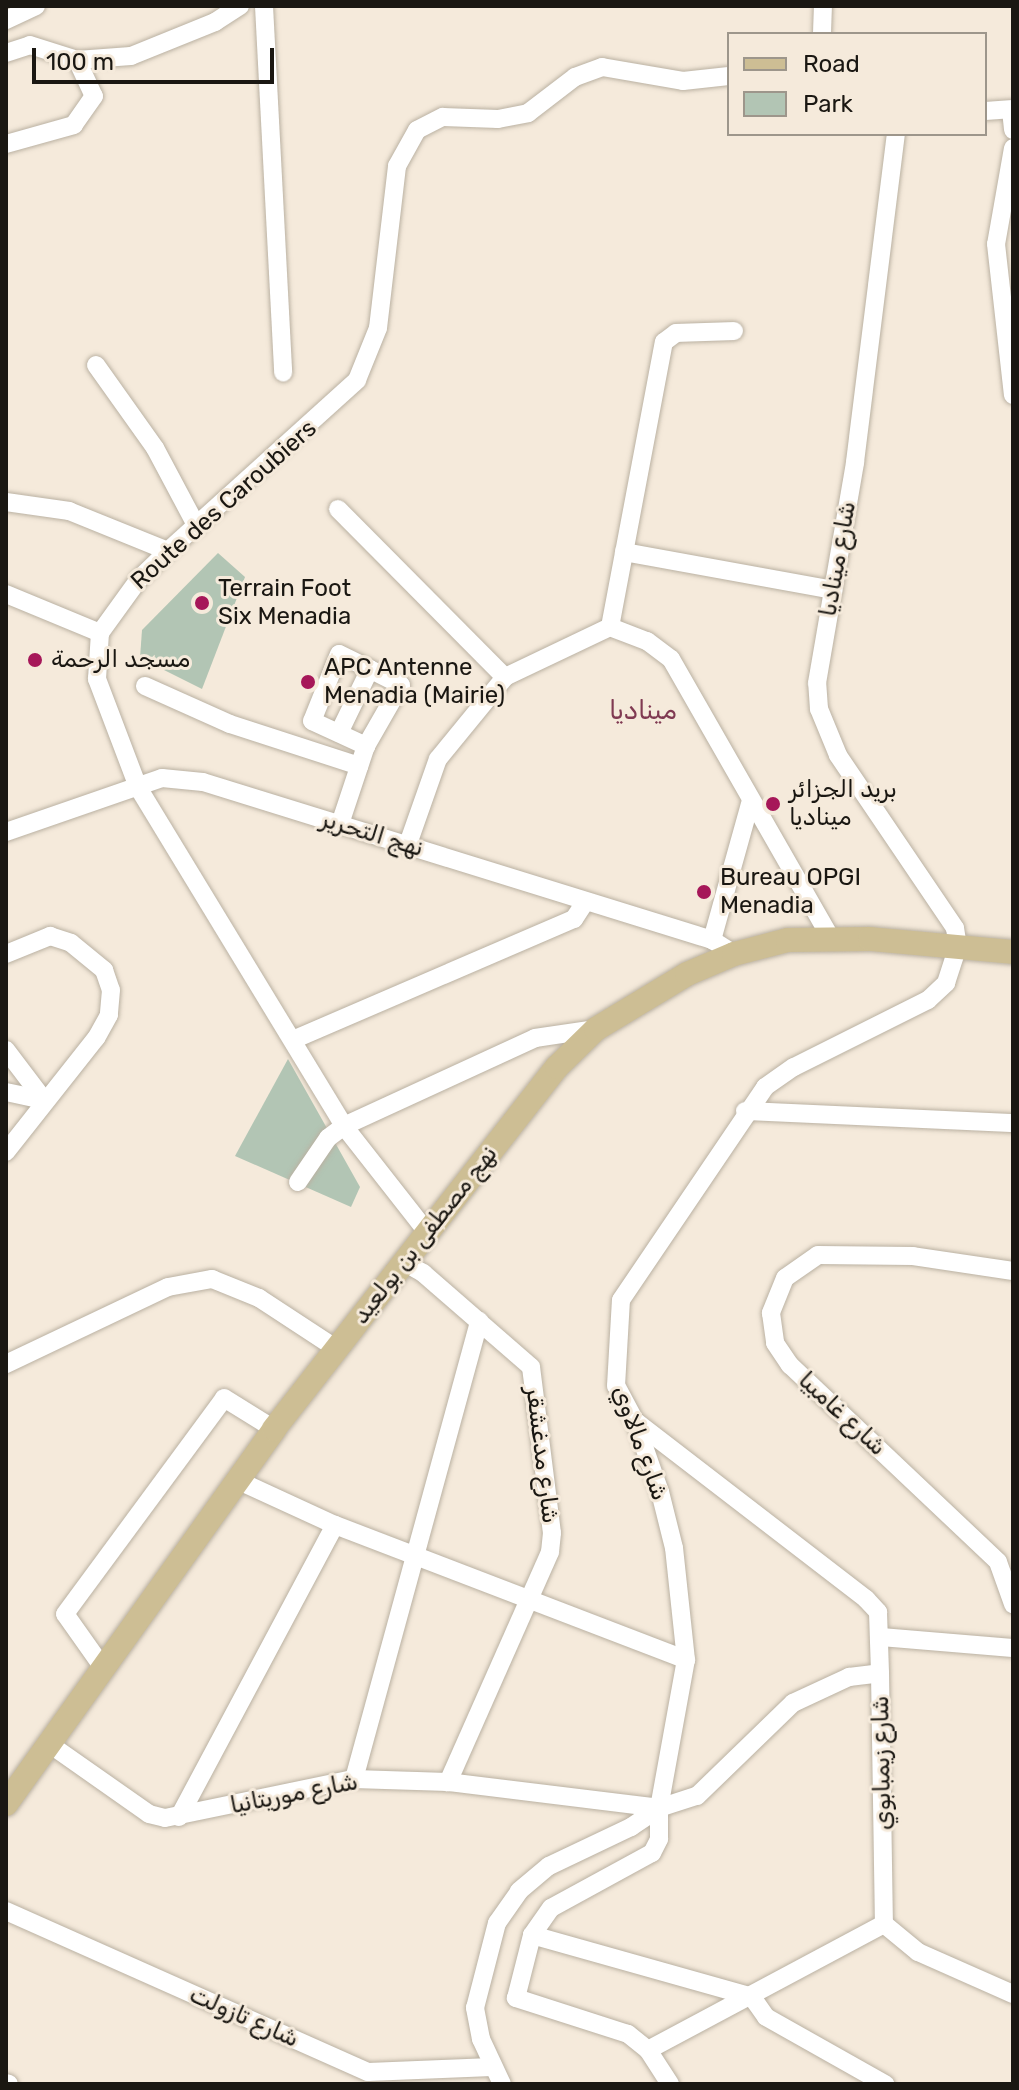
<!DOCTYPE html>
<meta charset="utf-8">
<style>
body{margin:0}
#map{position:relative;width:1019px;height:2090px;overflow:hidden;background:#f5eadb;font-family:Rubik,Vazirmatn,sans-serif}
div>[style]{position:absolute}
.green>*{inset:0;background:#b2c5b4}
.roads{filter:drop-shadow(0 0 2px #bab1a2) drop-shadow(0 0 2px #bab1a2)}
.minor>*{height:18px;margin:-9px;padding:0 9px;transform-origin:9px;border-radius:9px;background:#fff}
.major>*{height:24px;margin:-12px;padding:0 12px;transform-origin:12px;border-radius:12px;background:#cdbe94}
.dots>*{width:22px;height:22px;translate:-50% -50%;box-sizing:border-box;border:4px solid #f5eadb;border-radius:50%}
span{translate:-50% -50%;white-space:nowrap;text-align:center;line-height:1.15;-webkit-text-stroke:6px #f5eadb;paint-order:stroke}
.street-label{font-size:24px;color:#1a1712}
.poi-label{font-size:24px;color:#1a1712}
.left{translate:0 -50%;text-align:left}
.neighbourhood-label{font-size:26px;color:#803a52}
.frame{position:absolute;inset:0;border:8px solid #1a1712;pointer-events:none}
.legend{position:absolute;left:727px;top:32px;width:260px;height:104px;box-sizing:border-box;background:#f5eadb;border:2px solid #9d968b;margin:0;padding:10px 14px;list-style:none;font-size:24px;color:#1a1712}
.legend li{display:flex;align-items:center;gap:16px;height:40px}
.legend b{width:40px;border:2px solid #9d968b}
.scale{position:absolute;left:32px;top:48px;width:242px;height:36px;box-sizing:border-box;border:4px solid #1a1712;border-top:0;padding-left:10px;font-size:24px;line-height:28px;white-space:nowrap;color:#1a1712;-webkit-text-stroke:6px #f5eadb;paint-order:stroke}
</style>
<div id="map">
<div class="green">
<i style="clip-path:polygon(218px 553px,245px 577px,202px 689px,140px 658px,142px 630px)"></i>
<i style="clip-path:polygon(288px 1059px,360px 1187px,351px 1207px,235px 1156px)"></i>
</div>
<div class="roads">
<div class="minor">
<i style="left:264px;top:6px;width:367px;rotate:87deg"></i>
<i style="left:6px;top:20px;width:33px;rotate:-25deg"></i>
<i style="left:822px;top:33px;width:27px;rotate:-88deg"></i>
<i style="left:6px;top:53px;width:25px;rotate:-18deg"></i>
<i style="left:30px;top:45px;width:49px;rotate:17.7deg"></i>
<i style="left:77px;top:60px;width:40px;rotate:65deg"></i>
<i style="left:94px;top:96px;width:35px;rotate:125deg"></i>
<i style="left:74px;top:125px;width:71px;rotate:164.4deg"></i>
<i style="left:77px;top:60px;width:54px;rotate:-4.2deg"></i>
<i style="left:131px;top:56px;width:91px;rotate:-22deg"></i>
<i style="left:215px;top:22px;width:30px;rotate:-33deg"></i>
<i style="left:1011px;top:110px;width:20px;rotate:84deg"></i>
<i style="left:985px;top:111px;width:28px;rotate:-4deg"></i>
<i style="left:1013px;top:148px;width:97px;rotate:100deg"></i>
<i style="left:996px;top:244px;width:152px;rotate:83.6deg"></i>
<i style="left:96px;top:365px;width:102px;rotate:54.6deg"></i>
<i style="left:155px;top:448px;width:89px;rotate:62deg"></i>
<i style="left:6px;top:502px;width:64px;rotate:8.1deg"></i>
<i style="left:69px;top:511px;width:107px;rotate:22deg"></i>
<i style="left:338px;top:509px;width:237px;rotate:45.2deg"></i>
<i style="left:624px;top:552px;width:213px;rotate:10.3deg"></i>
<i style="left:6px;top:594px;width:102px;rotate:22.5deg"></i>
<i style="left:610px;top:627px;width:290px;rotate:-79.3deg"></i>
<i style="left:664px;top:342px;width:15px;rotate:-37deg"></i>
<i style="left:676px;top:333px;width:58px;rotate:-2deg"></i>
<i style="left:145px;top:686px;width:93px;rotate:24.1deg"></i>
<i style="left:230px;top:724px;width:136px;rotate:18deg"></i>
<i style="left:339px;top:733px;width:71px;rotate:-64.2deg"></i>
<i style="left:370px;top:669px;width:34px;rotate:-154deg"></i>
<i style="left:339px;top:654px;width:72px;rotate:111.9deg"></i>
<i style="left:312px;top:721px;width:60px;rotate:24.8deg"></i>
<i style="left:340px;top:824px;width:82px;rotate:-71.6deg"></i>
<i style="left:366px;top:746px;width:70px;rotate:-60.2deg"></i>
<i style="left:401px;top:685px;width:35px;rotate:-153deg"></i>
<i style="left:6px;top:832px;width:165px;rotate:-19.1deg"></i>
<i style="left:162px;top:778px;width:41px;rotate:5.6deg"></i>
<i style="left:203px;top:782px;width:533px;rotate:17.24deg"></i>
<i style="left:712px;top:940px;width:26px;rotate:32deg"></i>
<i style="left:408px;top:844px;width:90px;rotate:-70.6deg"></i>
<i style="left:438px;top:759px;width:106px;rotate:-50.7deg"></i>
<i style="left:505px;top:677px;width:116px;rotate:-25.5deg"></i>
<i style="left:610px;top:627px;width:40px;rotate:21deg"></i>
<i style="left:647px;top:641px;width:30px;rotate:37deg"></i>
<i style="left:671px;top:659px;width:320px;rotate:60.2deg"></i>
<i style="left:712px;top:940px;width:141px;rotate:-74.4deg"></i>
<i style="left:6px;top:954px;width:48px;rotate:-22.2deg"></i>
<i style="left:50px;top:936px;width:22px;rotate:18deg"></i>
<i style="left:71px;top:943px;width:43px;rotate:39.3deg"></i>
<i style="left:104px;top:970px;width:21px;rotate:71deg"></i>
<i style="left:111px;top:990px;width:25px;rotate:95deg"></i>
<i style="left:109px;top:1015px;width:26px;rotate:119deg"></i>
<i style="left:96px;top:1038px;width:145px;rotate:128.3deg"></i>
<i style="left:295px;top:1039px;width:304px;rotate:-23.3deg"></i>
<i style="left:574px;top:919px;width:20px;rotate:-57deg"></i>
<i style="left:6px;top:1050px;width:63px;rotate:52.8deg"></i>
<i style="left:6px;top:1092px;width:39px;rotate:12deg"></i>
<i style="left:745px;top:1111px;width:268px;rotate:2.6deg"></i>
<i style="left:298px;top:1182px;width:53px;rotate:-55.7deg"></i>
<i style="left:328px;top:1138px;width:20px;rotate:-37deg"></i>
<i style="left:344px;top:1126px;width:210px;rotate:-24.7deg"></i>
<i style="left:535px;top:1038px;width:62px;rotate:-8.4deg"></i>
<i style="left:427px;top:1232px;width:135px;rotate:-128.1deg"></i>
<i style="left:344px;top:1126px;width:397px;rotate:-121.3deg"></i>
<i style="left:138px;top:787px;width:116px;rotate:-110.8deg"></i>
<i style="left:97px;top:679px;width:46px;rotate:-86.3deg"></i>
<i style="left:100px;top:633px;width:67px;rotate:-54.2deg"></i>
<i style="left:139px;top:579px;width:40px;rotate:-44deg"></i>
<i style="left:168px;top:551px;width:255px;rotate:-42.1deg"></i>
<i style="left:357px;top:380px;width:56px;rotate:-68deg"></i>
<i style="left:378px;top:328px;width:163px;rotate:-83.3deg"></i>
<i style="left:397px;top:166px;width:41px;rotate:-60.9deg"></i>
<i style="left:417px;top:130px;width:29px;rotate:-27deg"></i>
<i style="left:443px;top:117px;width:55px;rotate:2.1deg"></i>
<i style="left:498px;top:119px;width:31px;rotate:-11deg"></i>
<i style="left:528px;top:113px;width:59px;rotate:-37.5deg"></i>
<i style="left:575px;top:77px;width:29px;rotate:-20deg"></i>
<i style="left:602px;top:67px;width:82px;rotate:9.8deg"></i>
<i style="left:683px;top:81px;width:46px;rotate:-6.2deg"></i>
<i style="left:405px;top:1263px;width:21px;rotate:29deg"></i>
<i style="left:423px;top:1273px;width:143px;rotate:41deg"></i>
<i style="left:531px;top:1367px;width:167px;rotate:82.8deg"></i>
<i style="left:552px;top:1533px;width:19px;rotate:96deg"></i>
<i style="left:550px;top:1552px;width:252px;rotate:113.9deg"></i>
<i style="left:1013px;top:1271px;width:101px;rotate:-171.5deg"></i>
<i style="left:913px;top:1256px;width:95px;rotate:-179.4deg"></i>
<i style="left:818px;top:1255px;width:40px;rotate:145.1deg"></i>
<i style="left:785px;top:1278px;width:38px;rotate:112deg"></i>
<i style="left:771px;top:1313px;width:30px;rotate:82deg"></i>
<i style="left:775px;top:1343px;width:27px;rotate:56deg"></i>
<i style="left:790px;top:1365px;width:286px;rotate:43.4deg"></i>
<i style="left:998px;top:1562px;width:45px;rotate:70.3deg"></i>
<i style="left:6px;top:1364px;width:179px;rotate:-25.4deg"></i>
<i style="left:168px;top:1287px;width:45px;rotate:-10.3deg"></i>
<i style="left:212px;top:1279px;width:51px;rotate:22deg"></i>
<i style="left:259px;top:1298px;width:93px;rotate:33.2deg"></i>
<i style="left:635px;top:1421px;width:292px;rotate:37.6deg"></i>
<i style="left:866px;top:1599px;width:18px;rotate:47deg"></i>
<i style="left:878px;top:1612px;width:61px;rotate:88.1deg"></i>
<i style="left:237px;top:1480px;width:108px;rotate:24.7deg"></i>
<i style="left:335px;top:1525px;width:376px;rotate:21deg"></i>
<i style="left:881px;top:1637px;width:132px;rotate:4.8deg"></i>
<i style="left:104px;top:1669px;width:67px;rotate:-125.3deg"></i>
<i style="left:65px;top:1614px;width:268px;rotate:-53.6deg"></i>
<i style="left:224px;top:1398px;width:59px;rotate:31.8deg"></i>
<i style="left:48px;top:1743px;width:123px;rotate:35.1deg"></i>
<i style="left:149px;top:1814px;width:16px;rotate:14deg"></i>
<i style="left:165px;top:1818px;width:193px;rotate:-11.7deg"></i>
<i style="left:354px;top:1779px;width:94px;rotate:1.8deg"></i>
<i style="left:448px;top:1782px;width:213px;rotate:7deg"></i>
<i style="left:354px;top:1779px;width:475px;rotate:-74.7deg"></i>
<i style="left:179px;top:1817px;width:331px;rotate:-61.9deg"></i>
<i style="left:6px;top:1911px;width:396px;rotate:24deg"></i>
<i style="left:368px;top:2072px;width:124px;rotate:-2.3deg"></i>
<i style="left:532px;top:1935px;width:229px;rotate:15.7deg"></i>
<i style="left:752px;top:1997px;width:24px;rotate:55deg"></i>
<i style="left:766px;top:2017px;width:137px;rotate:29.4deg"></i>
<i style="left:648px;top:2050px;width:268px;rotate:-28.1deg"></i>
<i style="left:6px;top:2083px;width:3px;rotate:18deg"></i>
<i style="left:502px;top:2084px;width:50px;rotate:-115deg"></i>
<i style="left:481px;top:2039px;width:32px;rotate:-101deg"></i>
<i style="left:475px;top:2008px;width:88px;rotate:-75.5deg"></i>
<i style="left:497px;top:1923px;width:39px;rotate:-55deg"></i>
<i style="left:519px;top:1891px;width:39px;rotate:-40deg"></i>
<i style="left:549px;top:1866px;width:91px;rotate:-25.4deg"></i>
<i style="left:631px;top:1827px;width:34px;rotate:-34deg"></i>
<i style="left:659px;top:1808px;width:40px;rotate:-18deg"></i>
<i style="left:697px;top:1796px;width:134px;rotate:-44.1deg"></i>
<i style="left:793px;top:1703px;width:62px;rotate:-24.9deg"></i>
<i style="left:849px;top:1677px;width:31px;rotate:-7deg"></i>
<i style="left:880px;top:1673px;width:251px;rotate:89.1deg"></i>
<i style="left:884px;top:1924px;width:44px;rotate:39.5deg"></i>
<i style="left:918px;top:1952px;width:104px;rotate:23.9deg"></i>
<i style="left:670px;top:2084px;width:40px;rotate:-122.9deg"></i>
<i style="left:648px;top:2050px;width:26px;rotate:-141deg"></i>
<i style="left:628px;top:2034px;width:118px;rotate:-162.2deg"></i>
<i style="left:516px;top:1998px;width:65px;rotate:-75.7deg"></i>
<i style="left:532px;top:1935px;width:33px;rotate:-55deg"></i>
<i style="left:551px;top:1908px;width:115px;rotate:-28.6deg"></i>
<i style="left:652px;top:1853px;width:16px;rotate:-63deg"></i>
<i style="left:659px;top:1839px;width:31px;rotate:-90deg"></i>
<i style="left:659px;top:1808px;width:150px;rotate:-79.7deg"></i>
<i style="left:686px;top:1660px;width:113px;rotate:-96.1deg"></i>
<i style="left:674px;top:1548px;width:58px;rotate:-104deg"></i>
<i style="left:660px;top:1492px;width:75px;rotate:-109.4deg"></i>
<i style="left:635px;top:1421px;width:40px;rotate:-118deg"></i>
<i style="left:616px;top:1386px;width:86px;rotate:-86.7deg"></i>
<i style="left:621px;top:1300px;width:257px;rotate:-55.9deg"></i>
<i style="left:765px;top:1087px;width:35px;rotate:-35deg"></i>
<i style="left:794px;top:1067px;width:150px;rotate:-26.6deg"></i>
<i style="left:928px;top:1000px;width:25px;rotate:-43deg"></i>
<i style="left:946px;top:983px;width:38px;rotate:-72deg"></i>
<i style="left:958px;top:947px;width:19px;rotate:-99deg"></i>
<i style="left:955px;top:928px;width:209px;rotate:-124.1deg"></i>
<i style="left:838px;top:755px;width:50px;rotate:-112.4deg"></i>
<i style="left:819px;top:709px;width:26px;rotate:-94deg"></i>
<i style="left:817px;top:683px;width:224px;rotate:-80.2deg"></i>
<i style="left:855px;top:462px;width:331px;rotate:-82.9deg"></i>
</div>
<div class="major">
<i style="left:6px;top:1804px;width:461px;rotate:-54.4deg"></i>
<i style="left:274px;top:1429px;width:459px;rotate:-52deg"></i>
<i style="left:557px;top:1067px;width:54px;rotate:-44.3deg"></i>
<i style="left:596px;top:1029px;width:106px;rotate:-31.1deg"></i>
<i style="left:687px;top:974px;width:51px;rotate:-23.1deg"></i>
<i style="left:734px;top:954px;width:56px;rotate:-14.5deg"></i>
<i style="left:788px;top:940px;width:82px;rotate:-0.7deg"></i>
<i style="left:870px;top:939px;width:144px;rotate:5.2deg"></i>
</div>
</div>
<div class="dots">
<i style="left:202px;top:603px;background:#a61759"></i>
<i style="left:35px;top:660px;background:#a61759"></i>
<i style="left:308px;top:682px;background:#a61759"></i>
<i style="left:773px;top:804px;background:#a61759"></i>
<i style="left:704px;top:892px;background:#a61759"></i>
</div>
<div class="street-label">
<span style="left:224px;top:505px;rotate:-42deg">Route des Caroubiers</span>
<span style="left:838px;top:559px;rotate:-80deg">شارع ميناديا</span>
<span style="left:372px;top:834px;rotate:17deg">نهج التحرير</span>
<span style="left:425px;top:1235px;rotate:-52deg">نهج مصطفى بن بولعيد</span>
<span style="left:842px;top:1414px;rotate:43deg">شارع غامبيا</span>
<span style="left:640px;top:1443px;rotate:70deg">شارع مالاوي</span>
<span style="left:542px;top:1455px;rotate:83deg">شارع مدغشقر</span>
<span style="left:882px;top:1763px;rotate:-91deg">شارع زيمبابوي</span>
<span style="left:294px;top:1794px;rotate:-11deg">شارع موريتانيا</span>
<span style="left:244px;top:2017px;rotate:24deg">شارع تازولت</span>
</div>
<div class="poi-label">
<span class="left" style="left:218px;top:603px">Terrain Foot<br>Six Menadia</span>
<span class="left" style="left:51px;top:660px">مسجد الرحمة</span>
<span class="left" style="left:324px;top:682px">APC Antenne<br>Menadia (Mairie)</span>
<span class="left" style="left:789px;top:804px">بريد الجزائر<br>ميناديا</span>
<span class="left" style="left:720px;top:892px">Bureau OPGI<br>Menadia</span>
</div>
<div class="neighbourhood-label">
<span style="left:643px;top:711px">ميناديا</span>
</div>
<div class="frame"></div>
<ul class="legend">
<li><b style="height:10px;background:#cdbe94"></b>Road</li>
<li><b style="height:22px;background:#b2c5b4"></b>Park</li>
</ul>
<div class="scale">100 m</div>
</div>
